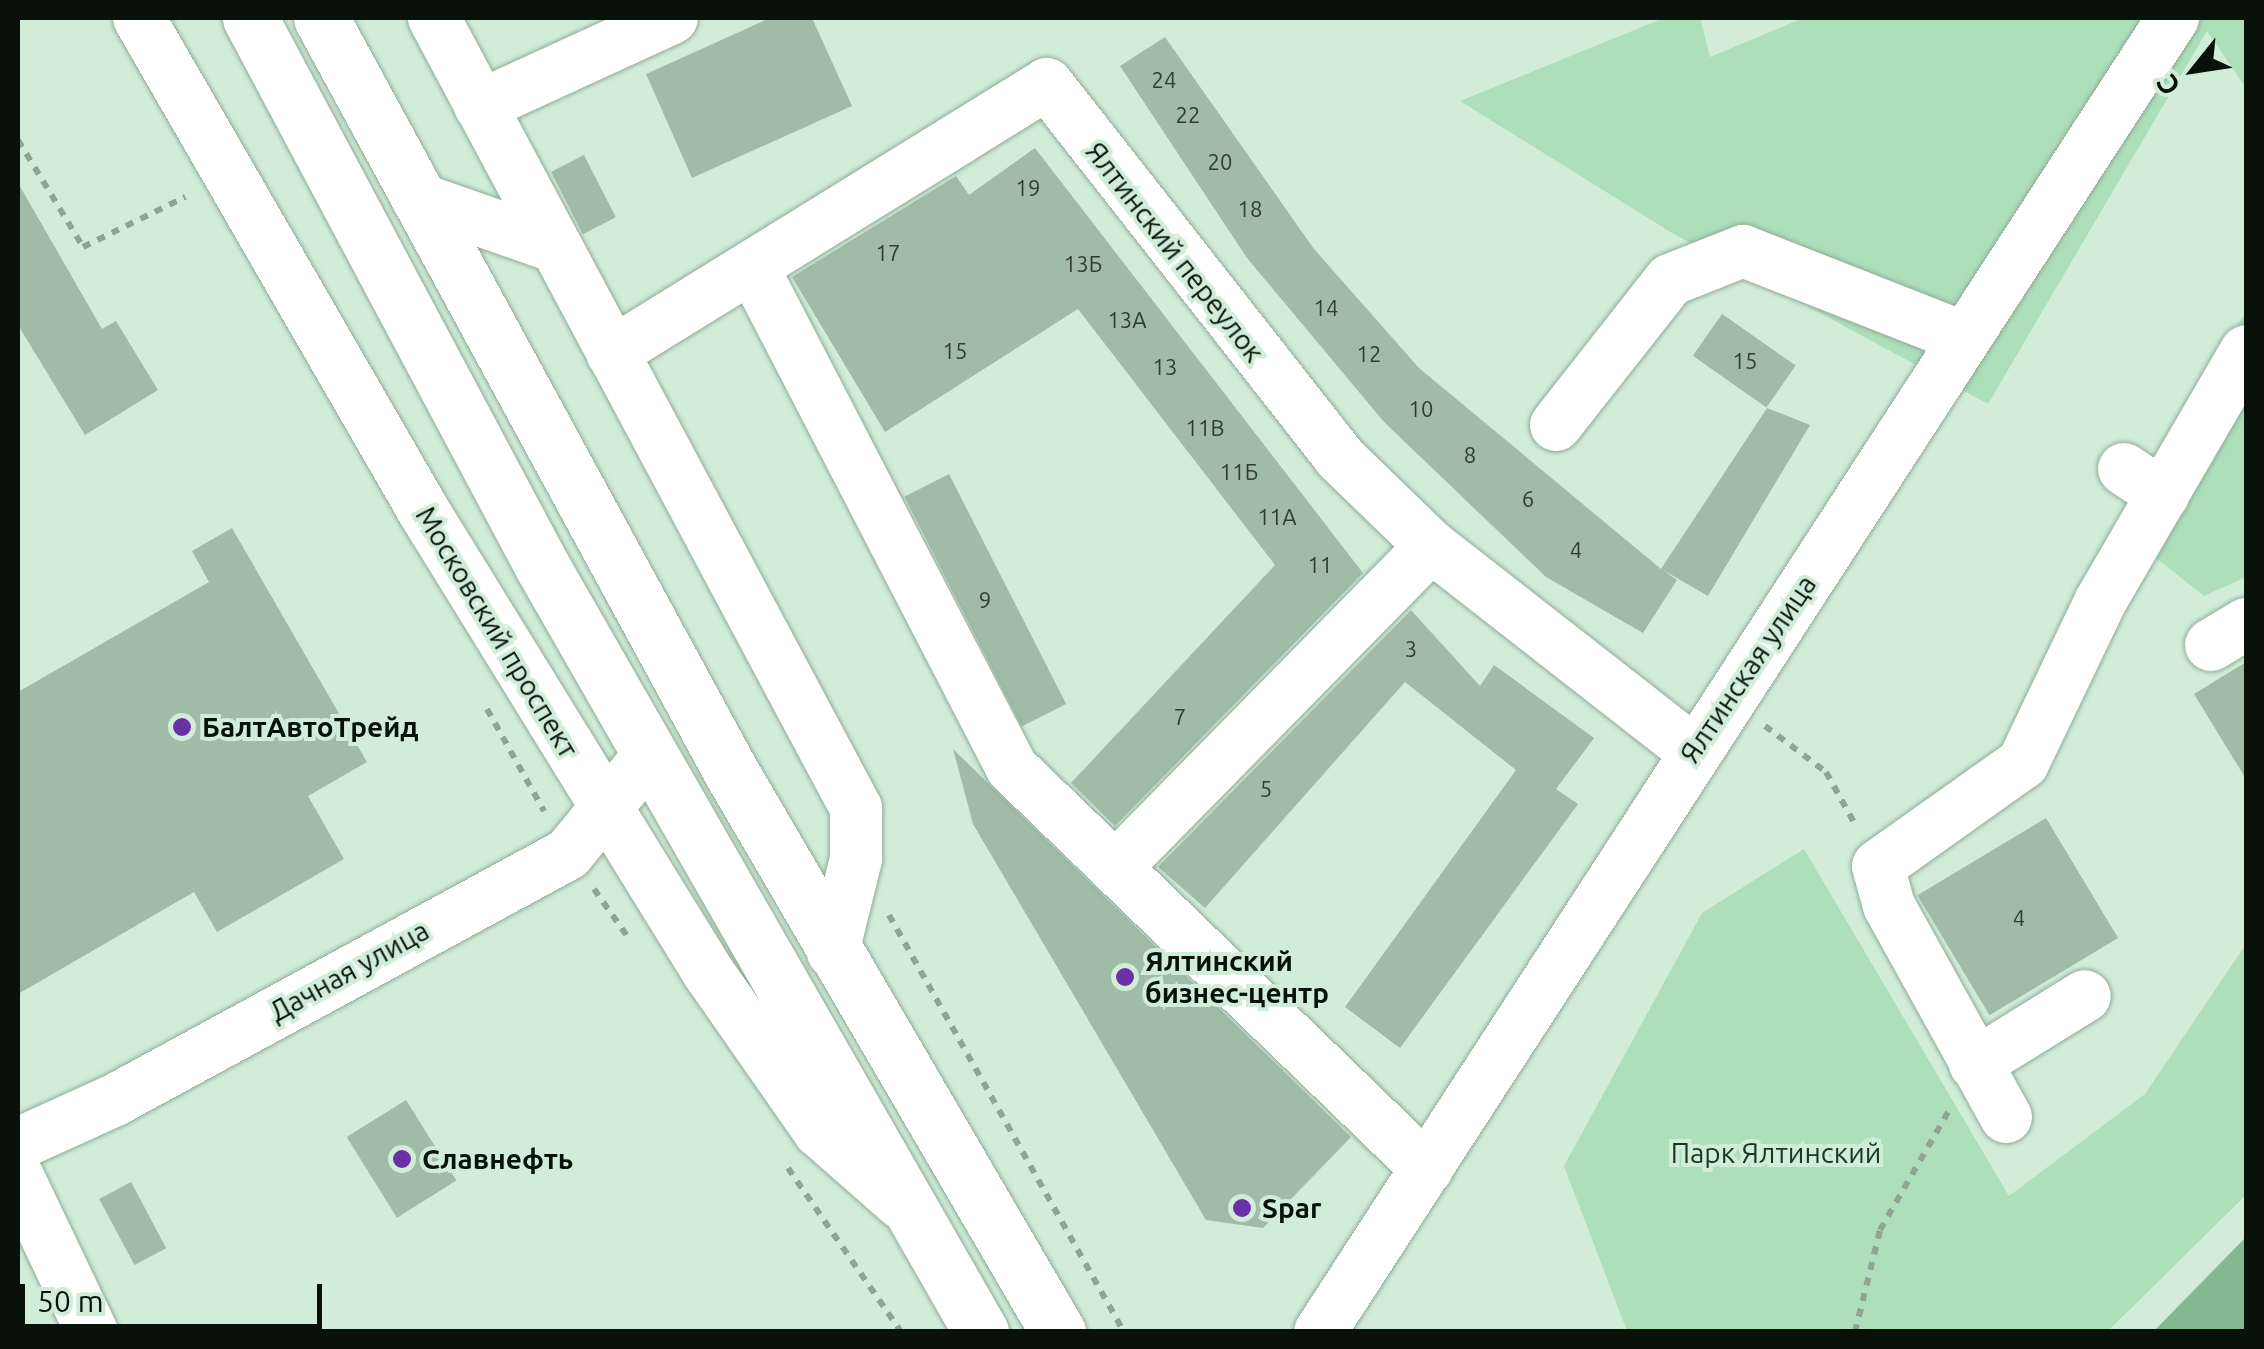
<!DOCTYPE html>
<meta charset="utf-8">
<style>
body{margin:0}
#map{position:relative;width:2264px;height:1349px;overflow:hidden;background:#d1edd8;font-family:Ubuntu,sans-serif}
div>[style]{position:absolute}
.green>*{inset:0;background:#addfbb}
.water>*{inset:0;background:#83b893}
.building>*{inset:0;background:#a0bca7;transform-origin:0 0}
.path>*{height:6px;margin-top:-3px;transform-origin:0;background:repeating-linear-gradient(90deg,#8ea494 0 8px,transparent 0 16px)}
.roads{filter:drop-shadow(0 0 2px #8faa96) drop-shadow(0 0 2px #8faa96)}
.minor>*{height:52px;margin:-26px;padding:0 26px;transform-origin:26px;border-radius:26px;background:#fff}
.major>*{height:55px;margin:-27.5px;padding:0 27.5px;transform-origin:27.5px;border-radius:27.5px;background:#fff}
.dots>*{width:28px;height:28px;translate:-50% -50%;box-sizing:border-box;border:5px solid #d1edd8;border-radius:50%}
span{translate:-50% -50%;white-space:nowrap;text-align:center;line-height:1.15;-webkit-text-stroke:8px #d1edd8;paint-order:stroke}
.number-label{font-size:22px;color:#2e3c32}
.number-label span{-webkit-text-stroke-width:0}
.street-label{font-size:28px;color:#08120b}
.poi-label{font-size:28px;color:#08120b;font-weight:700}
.left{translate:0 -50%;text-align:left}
.park-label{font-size:28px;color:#113a21}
.frame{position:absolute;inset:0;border:20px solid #08120b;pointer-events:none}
.north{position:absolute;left:2144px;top:20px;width:100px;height:100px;-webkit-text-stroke:8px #d1edd8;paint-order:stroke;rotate:240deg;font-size:28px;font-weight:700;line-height:40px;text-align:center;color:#08120b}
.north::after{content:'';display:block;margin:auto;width:35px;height:45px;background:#08120b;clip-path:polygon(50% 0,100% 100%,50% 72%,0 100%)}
.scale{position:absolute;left:20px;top:1284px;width:302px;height:45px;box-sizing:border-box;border:5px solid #08120b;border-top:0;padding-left:12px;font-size:30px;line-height:35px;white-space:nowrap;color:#08120b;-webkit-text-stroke:8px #d1edd8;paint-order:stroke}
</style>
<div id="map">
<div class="green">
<i style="clip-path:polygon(1664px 18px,1700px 18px,1710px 57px,1803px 18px,2246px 18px,2246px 88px,2207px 31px,1988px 404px,1672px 233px,1460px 101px)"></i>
<i style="clip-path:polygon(2246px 312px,2246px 577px,2204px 596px,2121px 530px,2174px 422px)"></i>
<i style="clip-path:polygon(1804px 849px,2009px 1196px,2145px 1094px,2246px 944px,2246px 1195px,2108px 1331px,1627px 1331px,1564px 1166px,1702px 913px)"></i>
</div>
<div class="water">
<i style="clip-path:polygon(2246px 1237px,2246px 1331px,2154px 1331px)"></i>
</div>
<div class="building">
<i style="clip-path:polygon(770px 18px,812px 18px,852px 106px,692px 178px,646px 74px)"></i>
<i style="clip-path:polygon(1165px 37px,1314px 249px,1419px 368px,1661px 569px,1767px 408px,1810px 425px,1708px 596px,1663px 570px,1677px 580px,1643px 633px,1546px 577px,1384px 422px,1247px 258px,1120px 66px)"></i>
<i style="clip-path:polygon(1035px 148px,1363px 573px,1115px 826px,1071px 783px,1275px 565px,1078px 309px,885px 432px,792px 277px,956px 176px,969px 195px)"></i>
<i style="left:584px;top:155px;width:70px;height:37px;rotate:63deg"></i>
<i style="clip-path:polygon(18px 183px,102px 329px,116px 321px,158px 390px,85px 435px,18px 325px)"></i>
<i style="left:1722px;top:314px;width:90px;height:51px;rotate:35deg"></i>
<i style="left:949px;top:474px;width:258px;height:50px;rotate:63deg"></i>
<i style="clip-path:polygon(232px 528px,367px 762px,308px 796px,344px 859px,217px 932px,194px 892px,18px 994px,18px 692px,209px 582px,192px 551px)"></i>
<i style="clip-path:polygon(1411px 610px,1480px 686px,1494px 665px,1594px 738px,1556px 789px,1578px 804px,1400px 1048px,1345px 1007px,1516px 770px,1405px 682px,1205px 908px,1158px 867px)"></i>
<i style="clip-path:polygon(2246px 662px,2246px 779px,2194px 694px)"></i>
<i style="clip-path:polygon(953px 749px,1351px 1137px,1263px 1228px,1206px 1220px,973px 824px)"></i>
<i style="left:2046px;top:818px;width:140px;height:150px;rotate:59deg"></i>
<i style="left:406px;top:1100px;width:95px;height:70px;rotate:58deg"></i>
<i style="left:131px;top:1182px;width:75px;height:36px;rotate:62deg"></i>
</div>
<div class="path">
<i style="left:18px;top:140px;width:125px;rotate:58.7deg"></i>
<i style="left:83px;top:247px;width:114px;rotate:-26.1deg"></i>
<i style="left:487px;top:709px;width:117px;rotate:60.8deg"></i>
<i style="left:1765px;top:726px;width:76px;rotate:37deg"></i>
<i style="left:1826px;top:772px;width:62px;rotate:60.9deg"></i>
<i style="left:594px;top:889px;width:62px;rotate:54.8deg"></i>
<i style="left:889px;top:915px;width:479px;rotate:60.6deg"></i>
<i style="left:788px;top:1168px;width:199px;rotate:55.4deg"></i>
<i style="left:1855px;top:1332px;width:105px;rotate:-76.2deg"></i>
<i style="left:1880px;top:1230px;width:140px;rotate:-60deg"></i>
</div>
<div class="roads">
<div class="minor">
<i style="left:139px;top:18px;width:568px;rotate:60deg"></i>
<i style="left:423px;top:510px;width:543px;rotate:58.33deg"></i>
<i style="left:708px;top:972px;width:194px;rotate:55.1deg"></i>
<i style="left:819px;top:1131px;width:109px;rotate:41.3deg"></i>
<i style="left:434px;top:18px;width:896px;rotate:61.89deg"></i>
<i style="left:856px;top:808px;width:51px;rotate:90deg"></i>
<i style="left:856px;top:859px;width:96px;rotate:103.9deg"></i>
<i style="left:480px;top:106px;width:211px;rotate:-24.6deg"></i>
<i style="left:417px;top:198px;width:147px;rotate:19.4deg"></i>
<i style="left:753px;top:268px;width:563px;rotate:62.62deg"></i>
<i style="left:1012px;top:768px;width:577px;rotate:44.02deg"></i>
<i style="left:612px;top:353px;width:511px;rotate:-31.73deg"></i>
<i style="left:1047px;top:84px;width:474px;rotate:51.9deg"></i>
<i style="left:1339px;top:457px;width:128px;rotate:44.1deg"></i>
<i style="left:1431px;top:546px;width:333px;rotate:38deg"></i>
<i style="left:1556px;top:425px;width:184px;rotate:-51.8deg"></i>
<i style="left:1670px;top:280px;width:79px;rotate:-21.7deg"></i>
<i style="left:1743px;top:251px;width:238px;rotate:21.4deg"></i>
<i style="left:2124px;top:469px;width:47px;rotate:33.7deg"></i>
<i style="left:2211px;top:645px;width:41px;rotate:-31deg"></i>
<i style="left:1115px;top:868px;width:451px;rotate:-45.5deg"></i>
<i style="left:1975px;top:1064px;width:129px;rotate:-31.7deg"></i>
<i style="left:2006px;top:1117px;width:241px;rotate:-119deg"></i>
<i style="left:1889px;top:906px;width:41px;rotate:-105.4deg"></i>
<i style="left:1878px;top:866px;width:178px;rotate:-35.4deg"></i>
<i style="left:2023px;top:763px;width:178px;rotate:-64.4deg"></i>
<i style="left:2100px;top:602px;width:290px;rotate:-59.8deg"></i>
<i style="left:18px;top:1144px;width:107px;rotate:-24.4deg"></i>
<i style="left:115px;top:1100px;width:515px;rotate:-28.5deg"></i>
<i style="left:568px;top:854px;width:126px;rotate:-50.5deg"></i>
<i style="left:18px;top:1177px;width:172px;rotate:64.5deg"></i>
<i style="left:1320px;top:1332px;width:1567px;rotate:-57.01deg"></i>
</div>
<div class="major">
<i style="left:250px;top:18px;width:621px;rotate:61.95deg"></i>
<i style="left:542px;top:566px;width:883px;rotate:60.18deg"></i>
<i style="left:321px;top:18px;width:856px;rotate:61.46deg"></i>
<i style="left:730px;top:770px;width:651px;rotate:59.73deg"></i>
</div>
</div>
<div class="dots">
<i style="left:182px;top:727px;background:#6a31a7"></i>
<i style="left:1125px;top:977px;background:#6a31a7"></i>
<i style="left:402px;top:1159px;background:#6a31a7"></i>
<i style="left:1242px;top:1208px;background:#6a31a7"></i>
</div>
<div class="number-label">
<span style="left:1164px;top:80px">24</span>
<span style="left:1188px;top:115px">22</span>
<span style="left:1220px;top:162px">20</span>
<span style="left:1028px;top:188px">19</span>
<span style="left:1250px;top:209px">18</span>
<span style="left:888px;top:253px">17</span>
<span style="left:1083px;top:264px">13Б</span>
<span style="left:1326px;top:308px">14</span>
<span style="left:1127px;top:320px">13А</span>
<span style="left:955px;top:351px">15</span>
<span style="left:1369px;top:354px">12</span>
<span style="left:1745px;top:361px">15</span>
<span style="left:1165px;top:367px">13</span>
<span style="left:1421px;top:409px">10</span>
<span style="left:1205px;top:428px">11В</span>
<span style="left:1470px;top:455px">8</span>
<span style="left:1239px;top:472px">11Б</span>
<span style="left:1528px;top:499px">6</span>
<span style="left:1277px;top:517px">11А</span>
<span style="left:1576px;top:550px">4</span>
<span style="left:1320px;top:565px">11</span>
<span style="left:985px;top:600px">9</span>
<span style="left:1411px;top:649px">3</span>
<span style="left:1180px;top:717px">7</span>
<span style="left:1266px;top:789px">5</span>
<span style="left:2019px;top:918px">4</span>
</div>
<div class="street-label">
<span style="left:1175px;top:252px;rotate:52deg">Ялтинский переулок</span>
<span style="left:497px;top:632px;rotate:59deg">Московский проспект</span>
<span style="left:1748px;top:669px;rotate:-56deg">Ялтинская улица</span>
<span style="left:349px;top:971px;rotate:-29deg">Дачная улица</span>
</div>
<div class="poi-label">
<span class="left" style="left:202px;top:727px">БалтАвтоТрейд</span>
<span class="left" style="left:1145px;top:977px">Ялтинский<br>бизнес-центр</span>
<span class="left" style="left:422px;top:1159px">Славнефть</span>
<span class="left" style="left:1262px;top:1208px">Spar</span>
</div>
<div class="park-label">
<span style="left:1776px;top:1153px">Парк Ялтинский</span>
</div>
<div class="frame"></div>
<div class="north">С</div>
<div class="scale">50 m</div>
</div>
